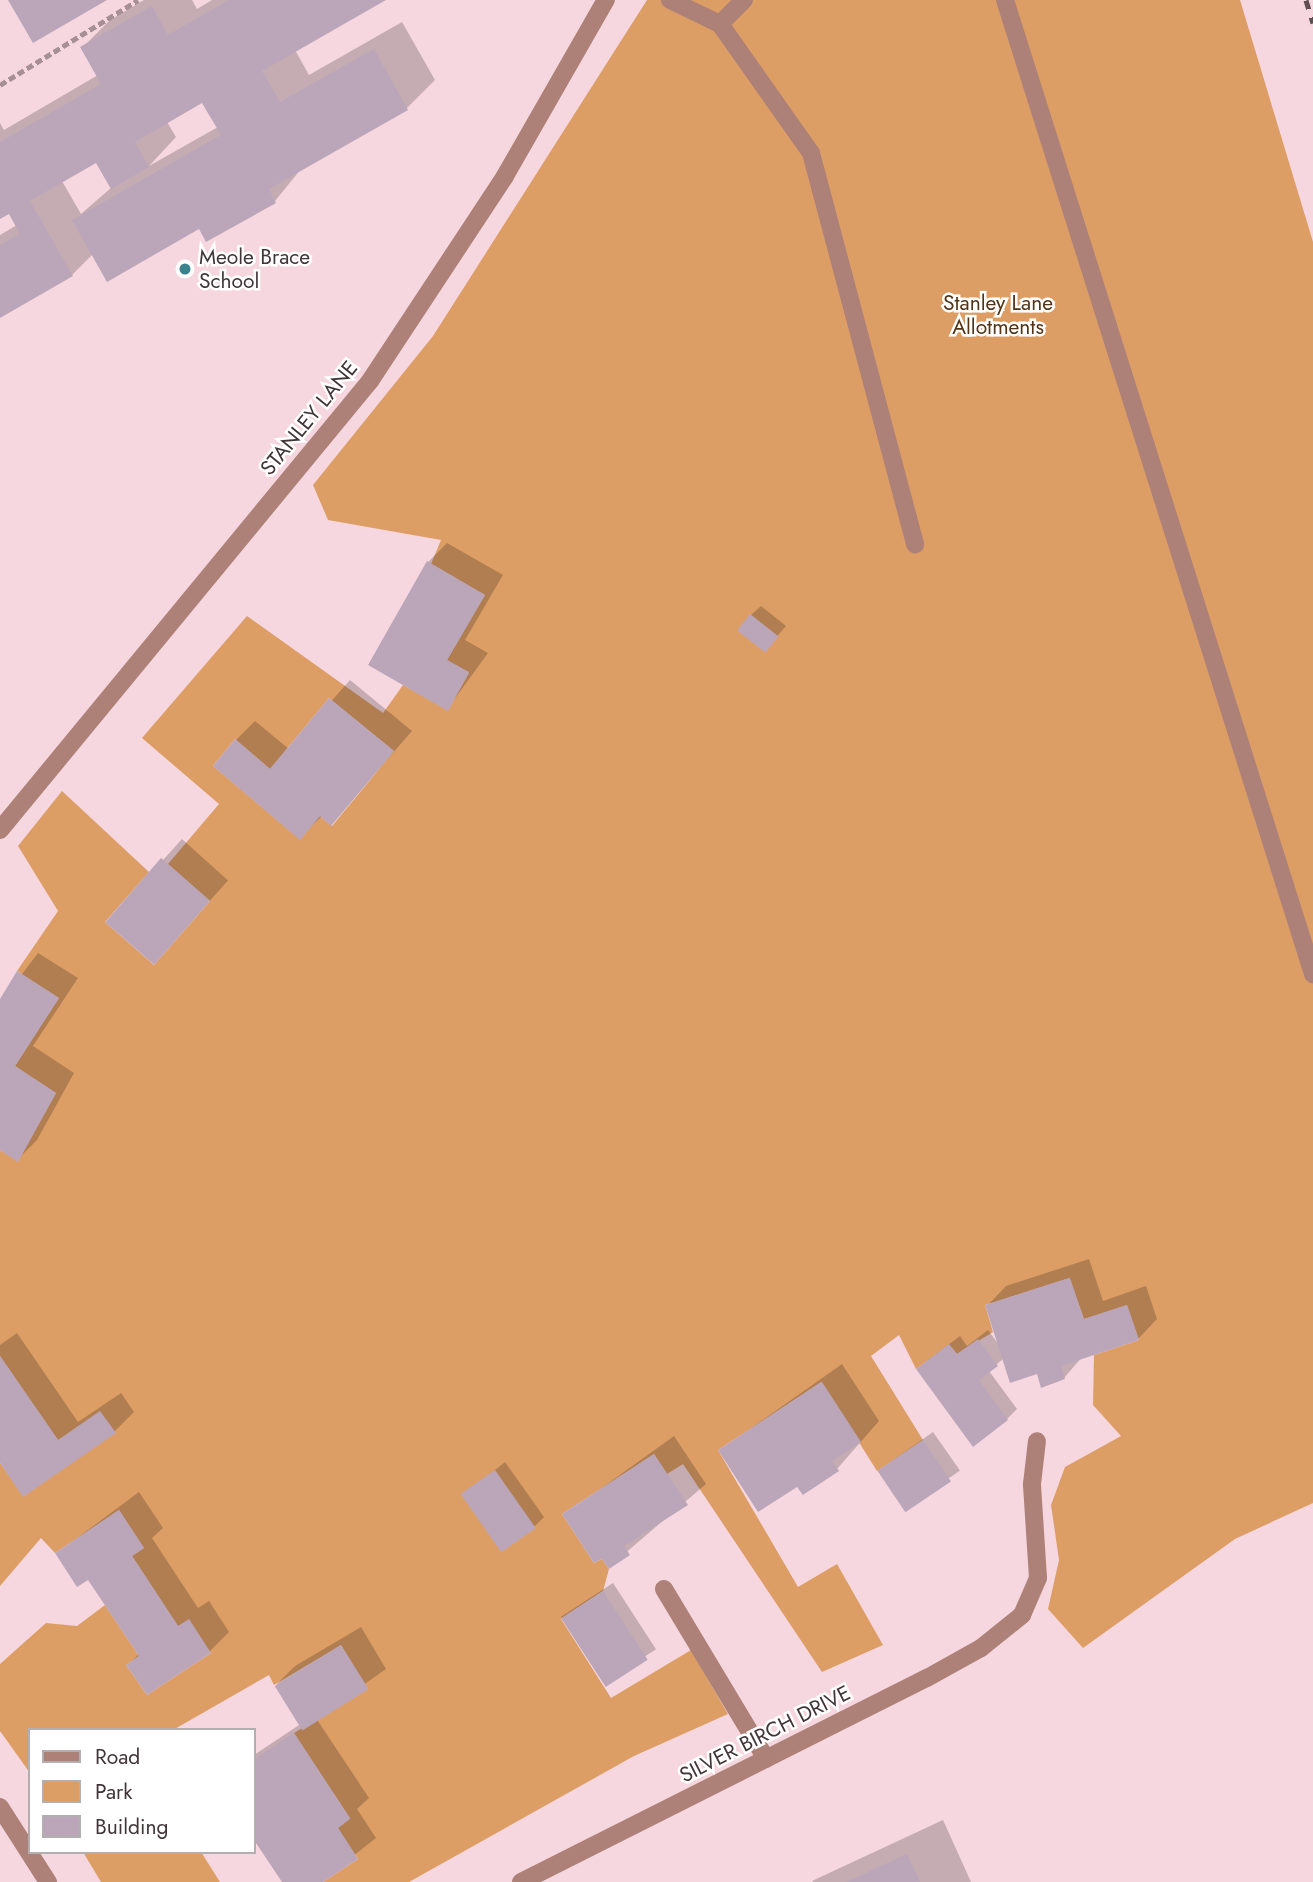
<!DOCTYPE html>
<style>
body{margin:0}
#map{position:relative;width:1313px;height:1882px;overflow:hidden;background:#f6d7df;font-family:Jost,sans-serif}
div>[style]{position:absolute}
.green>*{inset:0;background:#dd9e66}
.shadow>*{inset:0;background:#0003;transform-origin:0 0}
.building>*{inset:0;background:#bba6b9;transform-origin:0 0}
.path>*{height:4.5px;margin-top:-2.25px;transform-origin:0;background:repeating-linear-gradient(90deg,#a69095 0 7px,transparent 0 10.5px)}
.minor>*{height:18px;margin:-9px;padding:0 9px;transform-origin:9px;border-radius:9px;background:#ae8178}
.rail>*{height:5px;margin-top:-2.5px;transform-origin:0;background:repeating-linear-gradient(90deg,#5e4f53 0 9px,transparent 0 18px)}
.dots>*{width:19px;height:19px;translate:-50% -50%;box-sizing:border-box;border:4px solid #fff;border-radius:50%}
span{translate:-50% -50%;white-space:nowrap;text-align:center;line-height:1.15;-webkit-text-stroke:5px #fff;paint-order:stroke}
.poi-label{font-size:21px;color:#413538}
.left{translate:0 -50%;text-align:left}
.park-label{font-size:21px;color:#543416}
.street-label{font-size:21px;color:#413538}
.legend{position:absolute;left:28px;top:1728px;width:228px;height:126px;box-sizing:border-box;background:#fff;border:2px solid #b3aeaf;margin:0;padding:9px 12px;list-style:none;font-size:21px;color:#413538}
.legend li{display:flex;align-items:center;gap:14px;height:35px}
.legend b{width:35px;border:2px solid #b3aeaf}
</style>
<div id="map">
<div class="green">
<i style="clip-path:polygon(evenodd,647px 0,1240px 0,1313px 242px,1313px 1503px,1235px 1539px,1083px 1648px,1048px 1609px,1059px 1560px,1051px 1505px,1065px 1467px,1121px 1436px,1093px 1405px,1094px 1355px,1139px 1340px,1127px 1305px,1084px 1319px,1069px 1278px,985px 1305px,993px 1332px,957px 1354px,949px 1345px,916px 1369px,899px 1335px,871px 1356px,923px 1440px,877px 1471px,821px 1382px,718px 1450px,798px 1587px,837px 1564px,883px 1645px,822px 1672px,683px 1464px,667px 1474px,654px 1454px,562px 1514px,594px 1563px,602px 1559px,609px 1569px,603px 1591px,561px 1619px,611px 1698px,691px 1650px,728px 1714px,634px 1756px,409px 1882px,323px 1882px,358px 1859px,338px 1828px,350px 1818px,294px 1733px,367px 1689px,341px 1645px,274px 1685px,269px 1675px,173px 1730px,30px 1730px,30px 1773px,0 1731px,0 1664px,46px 1623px,77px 1626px,105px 1605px,139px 1656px,126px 1665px,147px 1695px,211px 1653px,178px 1626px,132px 1556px,144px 1548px,119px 1510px,55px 1553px,41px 1538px,0 1586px,0 1463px,24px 1496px,58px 1440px,0 1356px,0 1150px,18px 1161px,56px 1093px,15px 1066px,59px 998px,17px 971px,58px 911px,18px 846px,62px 791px,149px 872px,105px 922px,154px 965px,210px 901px,168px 864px,219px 804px,142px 738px,247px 616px,383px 713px,403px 685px,448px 710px,469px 673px,447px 660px,485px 595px,431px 564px,441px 540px,328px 520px,313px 485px,433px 336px,647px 0,329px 698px,394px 751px,332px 826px,320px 816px,300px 839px,213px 766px,235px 739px,270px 769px,329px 698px)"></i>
<i style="clip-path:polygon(83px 1852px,201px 1852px,220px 1882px,101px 1882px)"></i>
</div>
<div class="shadow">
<i style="clip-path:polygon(evenodd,144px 0,192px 0,197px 9px,212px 0,383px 0,295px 50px,309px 75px,402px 22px,435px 80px,407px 108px,301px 169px,275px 201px,207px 240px,199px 227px,93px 254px,72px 275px,0 316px,0 235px,17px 225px,9px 211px,0 217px,0 123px,4px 130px,98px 75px,82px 48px,110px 20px,144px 0,203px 101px,218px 127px,149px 166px,176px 137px,167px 122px,203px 101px,144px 0,97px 161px,112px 187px,81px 214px,62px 181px,97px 161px)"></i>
<i style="clip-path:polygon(447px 543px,503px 575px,465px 640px,488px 653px,448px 708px,428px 562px)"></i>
<i style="clip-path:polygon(761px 606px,786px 626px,765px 650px,751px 615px)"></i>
<i style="clip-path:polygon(350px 680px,412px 731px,331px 824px,322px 816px,300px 837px,236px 740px,255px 721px,289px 749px)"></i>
<i style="left:182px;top:839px;width:62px;height:112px;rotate:42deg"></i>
<i style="clip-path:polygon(38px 953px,78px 978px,33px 1046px,74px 1073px,37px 1140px,18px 1159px,0 1148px,0 1003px)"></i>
<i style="clip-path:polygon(1089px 1259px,1103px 1301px,1146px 1286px,1157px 1319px,1138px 1339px,1083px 1356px,1064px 1378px,1004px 1358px,989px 1371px,1017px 1409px,1007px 1419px,928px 1360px,960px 1336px,967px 1346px,988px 1330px,999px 1345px,987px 1306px,1006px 1286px)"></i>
<i style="clip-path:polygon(17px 1333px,78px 1422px,121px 1393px,134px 1412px,114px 1432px,0 1460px,0 1345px)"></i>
<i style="clip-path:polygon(842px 1364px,879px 1421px,837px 1469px,798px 1484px,720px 1450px)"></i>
<i style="left:933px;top:1432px;width:47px;height:67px;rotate:55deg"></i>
<i style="clip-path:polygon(674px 1436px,706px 1484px,609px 1567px,564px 1515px)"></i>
<i style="clip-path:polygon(505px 1462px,544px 1517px,535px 1526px,464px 1495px)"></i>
<i style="clip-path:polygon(139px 1492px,163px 1528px,152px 1538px,198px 1608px,209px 1601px,229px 1632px,210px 1651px,128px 1665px,139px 1654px,89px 1577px,57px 1553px)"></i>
<i style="left:613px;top:1583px;width:79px;height:62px;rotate:57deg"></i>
<i style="clip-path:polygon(361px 1627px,386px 1669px,316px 1718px,369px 1798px,357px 1809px,376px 1838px,320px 1882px,284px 1882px,254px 1837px,254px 1755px,299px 1725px,276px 1685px,295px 1666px)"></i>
<i style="clip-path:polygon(943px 1820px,971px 1882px,812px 1882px,814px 1880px)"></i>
</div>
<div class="building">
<i style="clip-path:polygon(8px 0,107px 0,33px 43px)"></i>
<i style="clip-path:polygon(229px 0,386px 0,262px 71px,280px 102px,374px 49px,408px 110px,269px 189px,276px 203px,206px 242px,199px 229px,107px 282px,72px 220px,221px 135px,202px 103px,135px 142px,149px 167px,111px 189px,96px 163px,30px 201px,73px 276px,0 318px,0 245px,20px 234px,9px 214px,0 219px,0 142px,101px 84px,80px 47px,152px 6px,168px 35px)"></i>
<i style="clip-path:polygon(427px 561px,485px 595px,447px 660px,469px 672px,448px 711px,368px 665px)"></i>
<i style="left:750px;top:614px;width:36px;height:21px;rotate:38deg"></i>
<i style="clip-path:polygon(329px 698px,394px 751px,331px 826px,320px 816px,300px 840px,213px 766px,235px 739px,270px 769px)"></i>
<i style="left:161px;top:858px;width:65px;height:85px;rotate:41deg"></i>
<i style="clip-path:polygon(17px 971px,59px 998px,15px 1066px,56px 1093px,18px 1162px,0 1150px,0 999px)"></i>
<i style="clip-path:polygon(1070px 1278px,1084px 1319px,1127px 1305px,1139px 1340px,1061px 1366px,1065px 1379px,1041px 1388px,1037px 1374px,1010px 1383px,985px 1305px)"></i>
<i style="clip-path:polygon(978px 1339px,998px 1366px,979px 1380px,1008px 1420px,973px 1447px,916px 1369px,949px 1344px,957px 1354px)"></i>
<i style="clip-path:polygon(0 1356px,58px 1440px,100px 1411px,116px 1433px,23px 1497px,0 1463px)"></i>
<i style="clip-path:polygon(822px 1382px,861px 1442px,832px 1461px,839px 1471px,803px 1495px,797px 1487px,758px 1512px,718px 1450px)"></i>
<i style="left:923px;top:1440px;width:50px;height:55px;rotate:56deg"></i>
<i style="clip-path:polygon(654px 1454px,688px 1505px,624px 1546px,630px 1555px,609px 1569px,602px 1559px,594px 1563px,562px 1514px)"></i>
<i style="left:495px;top:1470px;width:71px;height:42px;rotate:55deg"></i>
<i style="clip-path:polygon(119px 1510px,144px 1548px,132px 1556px,178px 1626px,189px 1619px,211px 1653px,147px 1695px,126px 1665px,139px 1656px,88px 1580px,77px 1587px,55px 1553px)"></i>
<i style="left:603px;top:1591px;width:82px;height:50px;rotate:57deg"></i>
<i style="left:341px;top:1645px;width:52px;height:78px;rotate:58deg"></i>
<i style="clip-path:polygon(294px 1733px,350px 1819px,338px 1828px,358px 1859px,323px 1882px,282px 1882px,254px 1840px,254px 1760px)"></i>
<i style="clip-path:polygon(907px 1854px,920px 1882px,847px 1882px)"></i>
</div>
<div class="path">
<i style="left:0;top:85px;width:162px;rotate:-31.6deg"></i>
</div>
<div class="minor">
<i style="left:670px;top:0;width:55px;rotate:25.6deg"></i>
<i style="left:720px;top:24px;width:34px;rotate:-45deg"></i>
<i style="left:1005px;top:0;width:1022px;rotate:72.45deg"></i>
<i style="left:720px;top:24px;width:158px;rotate:54.8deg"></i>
<i style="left:811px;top:153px;width:405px;rotate:75.1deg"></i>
<i style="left:0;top:830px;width:582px;rotate:-50.51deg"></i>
<i style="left:370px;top:381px;width:245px;rotate:-56.6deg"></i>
<i style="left:505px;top:176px;width:203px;rotate:-60.2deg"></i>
<i style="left:664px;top:1589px;width:198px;rotate:59deg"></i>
<i style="left:0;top:1807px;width:89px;rotate:57.4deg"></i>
<i style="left:521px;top:1882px;width:454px;rotate:-26.7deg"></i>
<i style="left:927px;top:1678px;width:62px;rotate:-29.1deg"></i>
<i style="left:981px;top:1648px;width:53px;rotate:-38.8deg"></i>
<i style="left:1022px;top:1615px;width:40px;rotate:-66.6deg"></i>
<i style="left:1038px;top:1578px;width:94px;rotate:-93.7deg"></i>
<i style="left:1032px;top:1484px;width:43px;rotate:-83.4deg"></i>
</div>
<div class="rail">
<i style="left:1306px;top:0;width:24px;rotate:73deg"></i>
</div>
<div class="dots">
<i style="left:185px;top:269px;background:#3c828d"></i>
</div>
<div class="poi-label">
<span class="left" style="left:199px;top:269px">Meole Brace<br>School</span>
</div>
<div class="park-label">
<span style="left:998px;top:315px">Stanley Lane<br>Allotments</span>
</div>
<div class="street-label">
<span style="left:309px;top:418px;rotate:-51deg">STANLEY LANE</span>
<span style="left:765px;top:1734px;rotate:-27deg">SILVER BIRCH DRIVE</span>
</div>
<ul class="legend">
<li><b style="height:9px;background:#ae8178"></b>Road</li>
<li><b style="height:19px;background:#dd9e66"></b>Park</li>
<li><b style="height:19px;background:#bba6b9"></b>Building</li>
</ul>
</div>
